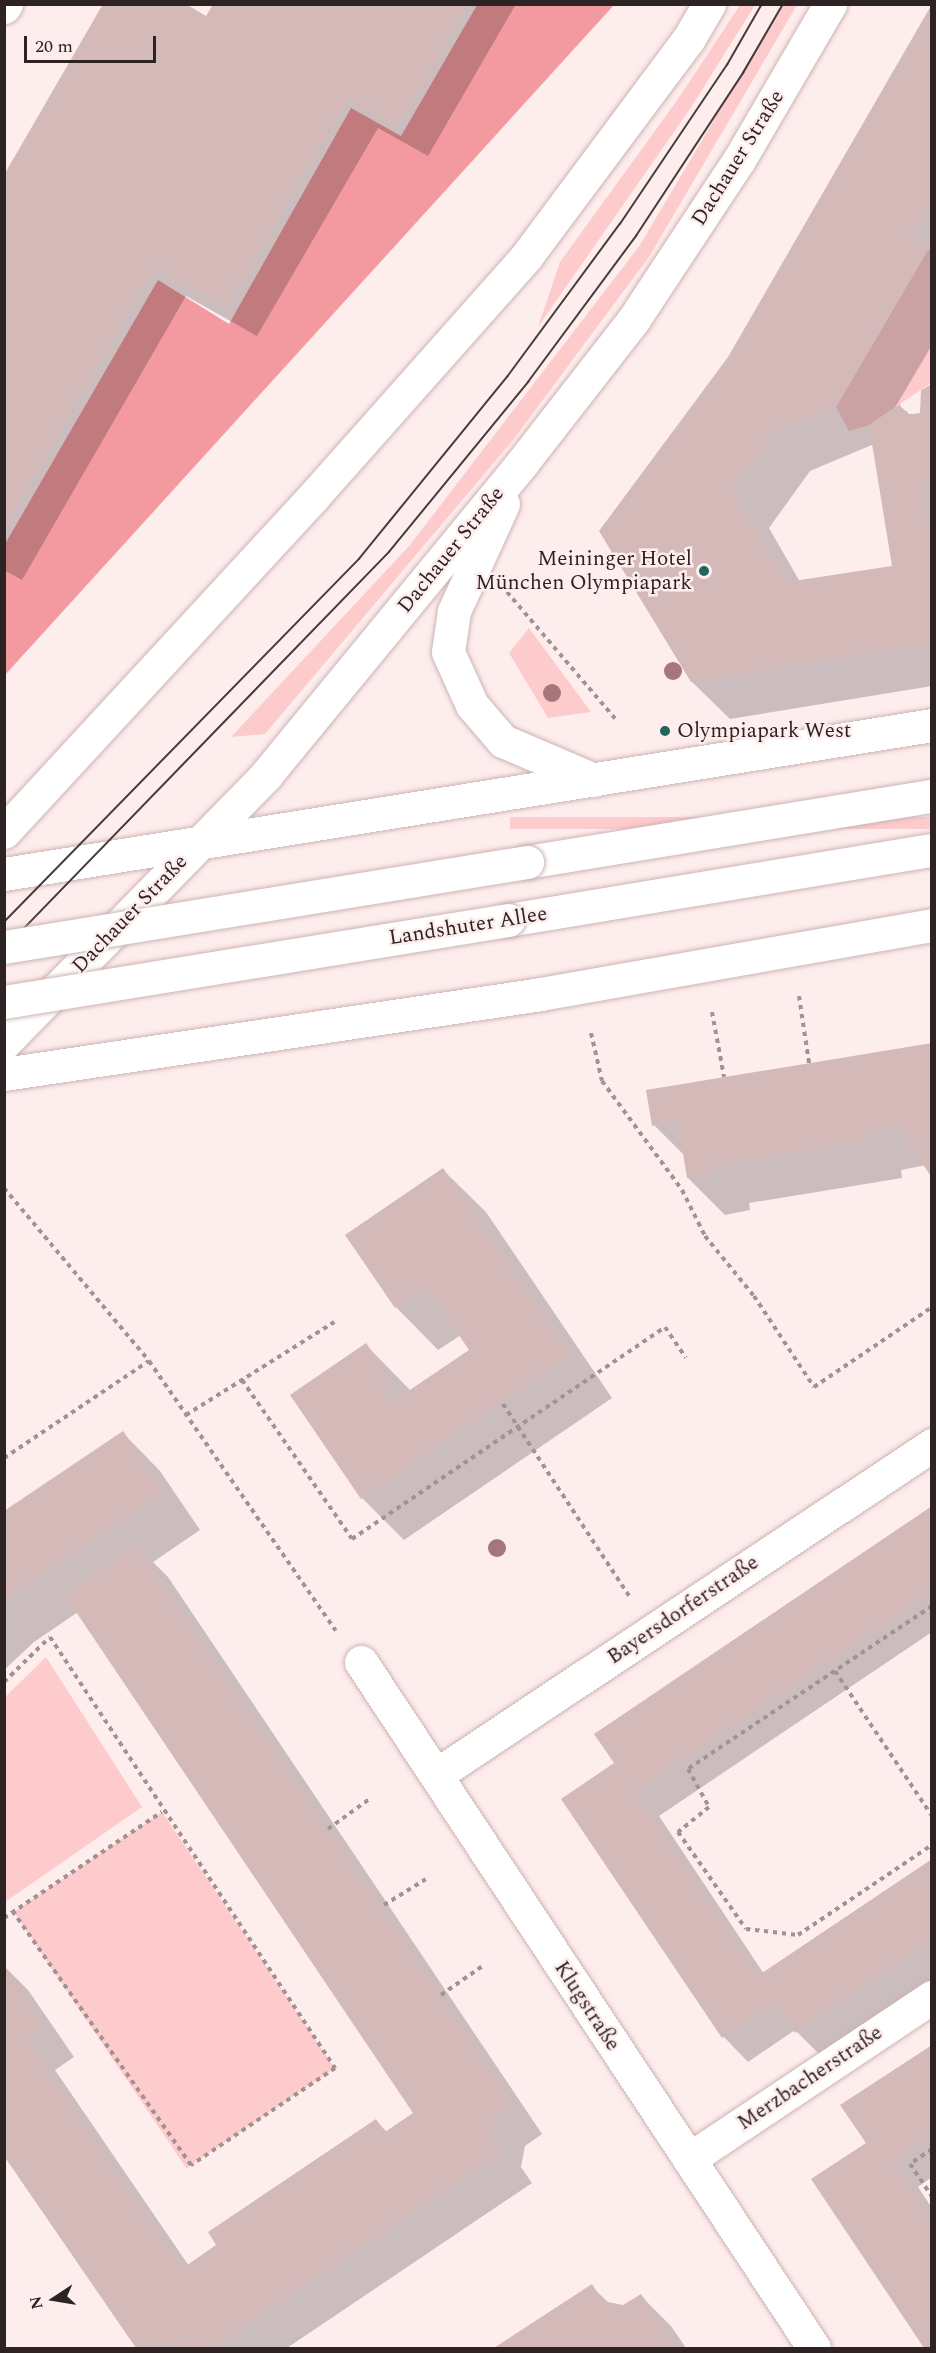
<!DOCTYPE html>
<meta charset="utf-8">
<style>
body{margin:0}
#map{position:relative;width:936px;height:2353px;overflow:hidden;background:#feeded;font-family:Spectral,serif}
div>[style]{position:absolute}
.green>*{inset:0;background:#fecbcd;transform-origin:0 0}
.forest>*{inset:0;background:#f29a9f}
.shadow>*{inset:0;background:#0003}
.building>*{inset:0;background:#d4b9b9}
.path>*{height:4px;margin-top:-2px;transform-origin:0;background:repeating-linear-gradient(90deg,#a19393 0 4.5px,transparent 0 9px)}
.roads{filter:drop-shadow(0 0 2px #cdb3b3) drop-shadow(0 0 2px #cdb3b3)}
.minor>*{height:33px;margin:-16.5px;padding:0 16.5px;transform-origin:16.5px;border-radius:16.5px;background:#fff}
.major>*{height:33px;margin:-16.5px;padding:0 16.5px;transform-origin:16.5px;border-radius:16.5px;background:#fff}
.highway>*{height:33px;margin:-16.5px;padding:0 16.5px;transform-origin:16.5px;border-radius:16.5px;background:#fff}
.tram>*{height:1.5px;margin:-0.75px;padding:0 0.75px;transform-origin:0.75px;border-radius:0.75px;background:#463b3b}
.bridges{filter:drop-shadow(0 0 2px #cdb3b3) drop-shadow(0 0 2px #cdb3b3)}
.highway-bridge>*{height:33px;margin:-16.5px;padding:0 16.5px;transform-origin:16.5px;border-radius:16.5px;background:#fff}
.trees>*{width:18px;height:18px;margin:-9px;border-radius:50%;background:#a7757c}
.dots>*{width:16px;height:16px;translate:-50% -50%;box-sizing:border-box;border:3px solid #feeded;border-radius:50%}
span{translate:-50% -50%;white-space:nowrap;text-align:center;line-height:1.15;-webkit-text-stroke:5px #feeded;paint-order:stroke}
.street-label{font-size:21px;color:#2d2323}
.poi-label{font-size:21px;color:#2d2323}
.right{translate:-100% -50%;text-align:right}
.left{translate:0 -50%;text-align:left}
.frame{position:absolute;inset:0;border:6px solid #2d2323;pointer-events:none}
.north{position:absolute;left:24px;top:2269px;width:60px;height:60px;-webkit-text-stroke:4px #feeded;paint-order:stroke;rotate:258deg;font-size:16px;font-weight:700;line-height:24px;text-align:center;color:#2d2323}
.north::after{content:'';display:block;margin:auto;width:21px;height:27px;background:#2d2323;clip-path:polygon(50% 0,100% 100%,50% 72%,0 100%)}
.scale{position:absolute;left:24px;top:36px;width:132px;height:27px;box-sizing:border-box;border:3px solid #2d2323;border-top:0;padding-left:8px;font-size:18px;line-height:21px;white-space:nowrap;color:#2d2323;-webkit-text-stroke:4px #feeded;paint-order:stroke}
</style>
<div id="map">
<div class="green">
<i style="clip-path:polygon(740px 5px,755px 5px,690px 109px,538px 327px,560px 262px,678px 99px)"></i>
<i style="clip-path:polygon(782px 5px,797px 5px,649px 257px,513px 440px,265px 734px,231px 737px,410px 545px,640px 245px)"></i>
<i style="clip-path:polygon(928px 250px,932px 252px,931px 383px,869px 425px,849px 431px,836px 407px)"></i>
<i style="clip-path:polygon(529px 628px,591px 712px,548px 718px,509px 653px)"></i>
<i style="left:931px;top:817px;width:12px;height:421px;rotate:90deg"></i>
<i style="clip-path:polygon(46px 1657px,142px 1807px,5px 1902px,5px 1697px)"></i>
<i style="left:162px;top:1812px;width:309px;height:179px;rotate:56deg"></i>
</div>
<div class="forest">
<i style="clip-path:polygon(477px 5px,614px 5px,5px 675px,5px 544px,158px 280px,229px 324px,351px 108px,401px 136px)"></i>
</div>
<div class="shadow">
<i style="clip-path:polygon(214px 4px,516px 4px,428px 156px,378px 128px,257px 336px,186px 296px,22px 580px,4px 570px,4px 178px,206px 18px)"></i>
<i style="clip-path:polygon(evenodd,932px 8px,932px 345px,893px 411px,900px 406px,909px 414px,921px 414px,932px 386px,932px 686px,730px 719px,692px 682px,729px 358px,932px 8px,874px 444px,893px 567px,800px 582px,769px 528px,810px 471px,874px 444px)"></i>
<i style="clip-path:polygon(932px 1044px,926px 1165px,901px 1170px,902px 1178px,749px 1203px,750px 1210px,725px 1215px,688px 1178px,685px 1156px,654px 1125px)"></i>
<i style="clip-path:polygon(443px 1170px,486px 1212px,612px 1398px,404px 1540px,362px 1498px,366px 1345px,411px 1391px,471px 1350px,461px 1335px,438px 1350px,396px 1307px)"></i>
<i style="clip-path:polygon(123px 1433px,160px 1471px,200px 1530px,153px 1562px,168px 1577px,542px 2134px,525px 2146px,521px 2167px,532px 2183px,287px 2348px,138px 2348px,4px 2153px,4px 1966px,28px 1990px,74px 2057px,55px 2070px,189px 2266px,376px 2121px,387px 2132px,416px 2113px,78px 1612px,34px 1642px,4px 1670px,4px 1513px)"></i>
<i style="clip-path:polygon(932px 1508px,932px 1632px,659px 1816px,764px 1974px,932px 1861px,932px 1982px,821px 2056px,795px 2030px,748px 2062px,724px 2037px,563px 1799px,616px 1763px)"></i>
<i style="clip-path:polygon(932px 2046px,932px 2177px,918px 2187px,932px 2208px,932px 2348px,926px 2348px,813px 2180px,868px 2144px)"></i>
<i style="clip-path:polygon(591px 2286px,610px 2304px,623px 2307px,641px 2296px,671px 2326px,686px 2348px,497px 2348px)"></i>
</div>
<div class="building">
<i style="clip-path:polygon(103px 4px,186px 4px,206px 16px,213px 4px,468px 4px,397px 127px,347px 98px,227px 307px,155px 266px,4px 528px,4px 175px)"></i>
<i style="clip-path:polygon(932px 4px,932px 201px,910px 239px,928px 250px,836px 407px,773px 434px,732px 490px,787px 582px,892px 566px,869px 425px,900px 404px,902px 412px,907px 411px,908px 415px,920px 413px,921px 390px,932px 384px,932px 484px,920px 486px,932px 542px,932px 643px,691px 682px,599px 531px,728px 357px)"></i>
<i style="clip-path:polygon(932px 1043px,932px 1178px,898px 1127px,864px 1133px,866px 1141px,712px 1166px,714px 1174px,687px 1178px,678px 1121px,652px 1126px,646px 1090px)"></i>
<i style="clip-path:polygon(443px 1168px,570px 1355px,361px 1499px,290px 1395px,366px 1343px,391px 1379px,381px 1386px,392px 1402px,469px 1350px,426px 1287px,395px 1308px,345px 1235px)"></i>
<i style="clip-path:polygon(123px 1431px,164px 1492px,4px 1600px,4px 1511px)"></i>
<i style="clip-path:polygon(932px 1506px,932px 1591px,635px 1791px,759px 1975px,932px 1859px,932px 1940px,795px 2033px,775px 2002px,722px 2038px,561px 1799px,614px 1763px,594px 1734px)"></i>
<i style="clip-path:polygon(137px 1545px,513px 2104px,495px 2115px,491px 2135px,503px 2152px,212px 2348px,181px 2348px,159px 2342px,149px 2348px,136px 2348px,4px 2156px,4px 1967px,45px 2026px,26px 2039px,183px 2268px,216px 2245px,208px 2232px,376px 2119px,385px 2132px,413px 2113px,64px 1594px)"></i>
<i style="clip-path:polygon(932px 2045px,932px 2136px,894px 2161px,932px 2218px,932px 2348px,924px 2348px,811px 2179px,866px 2143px,840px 2105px)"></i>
<i style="clip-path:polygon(592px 2284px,603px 2301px,623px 2305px,641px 2294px,677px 2348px,494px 2348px)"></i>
</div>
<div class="path">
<i style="left:507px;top:592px;width:171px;rotate:49.5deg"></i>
<i style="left:799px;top:996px;width:68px;rotate:81.5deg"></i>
<i style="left:712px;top:1012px;width:66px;rotate:79.5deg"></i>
<i style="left:591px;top:1033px;width:49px;rotate:77.1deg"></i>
<i style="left:602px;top:1081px;width:135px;rotate:53.7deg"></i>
<i style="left:682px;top:1190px;width:51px;rotate:63.4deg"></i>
<i style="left:705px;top:1236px;width:77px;rotate:50.8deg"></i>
<i style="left:754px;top:1296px;width:109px;rotate:56.6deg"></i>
<i style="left:814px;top:1387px;width:143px;rotate:-34.1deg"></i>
<i style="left:4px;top:1188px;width:226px;rotate:50deg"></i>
<i style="left:149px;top:1361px;width:328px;rotate:55.3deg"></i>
<i style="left:242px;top:1380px;width:193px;rotate:55.3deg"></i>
<i style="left:352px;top:1539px;width:378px;rotate:-34.1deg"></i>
<i style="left:665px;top:1327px;width:37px;rotate:56deg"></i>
<i style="left:503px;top:1404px;width:233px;rotate:56.7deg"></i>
<i style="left:186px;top:1415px;width:175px;rotate:-32.1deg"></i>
<i style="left:4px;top:1458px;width:174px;rotate:-33.8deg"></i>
<i style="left:932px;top:1606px;width:293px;rotate:146.3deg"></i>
<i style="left:688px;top:1769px;width:43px;rotate:61.1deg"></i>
<i style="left:709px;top:1807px;width:40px;rotate:141deg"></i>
<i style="left:678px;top:1832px;width:118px;rotate:55deg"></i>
<i style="left:746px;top:1929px;width:52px;rotate:6.6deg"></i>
<i style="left:798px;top:1935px;width:161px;rotate:-33.9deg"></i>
<i style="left:835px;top:1671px;width:174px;rotate:56.2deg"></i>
<i style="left:4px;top:1682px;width:64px;rotate:-44.4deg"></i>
<i style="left:50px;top:1637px;width:517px;rotate:56.53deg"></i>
<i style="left:335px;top:2068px;width:174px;rotate:146deg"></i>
<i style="left:191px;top:2165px;width:309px;rotate:-125.1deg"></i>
<i style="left:328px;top:1829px;width:54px;rotate:-36deg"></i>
<i style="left:384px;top:1905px;width:49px;rotate:-31.8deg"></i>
<i style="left:4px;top:1918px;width:190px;rotate:-33.9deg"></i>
<i style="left:441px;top:1995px;width:52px;rotate:-34.9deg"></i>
<i style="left:932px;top:2149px;width:27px;rotate:146deg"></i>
<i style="left:910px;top:2164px;width:40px;rotate:56deg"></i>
</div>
<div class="roads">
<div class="minor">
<i style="left:4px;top:7px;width:4px;rotate:-56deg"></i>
<i style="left:361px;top:1662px;width:822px;rotate:56.56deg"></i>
<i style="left:436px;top:1775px;width:596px;rotate:-33.64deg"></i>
<i style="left:689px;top:2159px;width:292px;rotate:-33.7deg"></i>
</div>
<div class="major">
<i style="left:503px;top:504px;width:118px;rotate:114.6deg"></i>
<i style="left:454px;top:611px;width:41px;rotate:98.3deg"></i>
<i style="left:448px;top:652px;width:58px;rotate:65.6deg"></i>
<i style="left:472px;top:705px;width:48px;rotate:49.3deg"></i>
<i style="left:503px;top:741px;width:99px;rotate:23.2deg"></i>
<i style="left:4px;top:832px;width:456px;rotate:-47.3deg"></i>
<i style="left:313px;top:497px;width:321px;rotate:-48.4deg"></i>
<i style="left:526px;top:257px;width:271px;rotate:-53.3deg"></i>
<i style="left:688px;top:40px;width:42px;rotate:-59.7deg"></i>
<i style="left:4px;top:874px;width:940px;rotate:-9.12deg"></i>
<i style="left:4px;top:1043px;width:375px;rotate:-45.6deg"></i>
<i style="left:266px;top:775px;width:404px;rotate:-50.6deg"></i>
<i style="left:522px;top:463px;width:182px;rotate:-52.1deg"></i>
<i style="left:634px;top:319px;width:191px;rotate:-56.6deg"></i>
<i style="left:739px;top:160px;width:181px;rotate:-59.7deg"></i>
<i style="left:4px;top:1074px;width:543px;rotate:-8.47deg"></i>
<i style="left:541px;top:994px;width:397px;rotate:-10deg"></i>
</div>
<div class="highway">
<i style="left:527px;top:862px;width:410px;rotate:-9.3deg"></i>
<i style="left:508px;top:920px;width:430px;rotate:-9.4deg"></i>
</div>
</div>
<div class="tram">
<i style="left:4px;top:922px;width:508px;rotate:-45.64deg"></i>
<i style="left:359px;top:559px;width:235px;rotate:-50.9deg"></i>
<i style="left:507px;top:377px;width:190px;rotate:-53.6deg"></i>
<i style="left:620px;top:224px;width:192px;rotate:-56.1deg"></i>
<i style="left:727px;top:65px;width:70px;rotate:-60.2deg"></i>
<i style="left:4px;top:949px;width:553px;rotate:-45.88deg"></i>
<i style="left:389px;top:552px;width:220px;rotate:-50.7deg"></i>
<i style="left:528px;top:382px;width:182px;rotate:-53.5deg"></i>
<i style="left:636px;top:236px;width:195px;rotate:-56.7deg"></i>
<i style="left:743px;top:73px;width:80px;rotate:-59.9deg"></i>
</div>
<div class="bridges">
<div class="highway-bridge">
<i style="left:4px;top:947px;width:530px;rotate:-9.23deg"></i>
<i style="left:4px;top:1002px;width:511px;rotate:-9.24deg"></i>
</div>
</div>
<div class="trees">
<i style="left:673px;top:671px"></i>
<i style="left:552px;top:693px"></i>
<i style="left:497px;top:1548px"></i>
</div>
<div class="dots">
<i style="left:704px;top:571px;background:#20665a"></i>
<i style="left:665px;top:731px;background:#20665a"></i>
</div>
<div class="street-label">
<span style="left:738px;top:158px;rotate:-58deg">Dachauer Straße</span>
<span style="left:451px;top:550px;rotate:-51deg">Dachauer Straße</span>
<span style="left:130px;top:914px;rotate:-46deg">Dachauer Straße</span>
<span style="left:468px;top:926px;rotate:-9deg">Landshuter Allee</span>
<span style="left:683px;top:1610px;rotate:-34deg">Bayersdorferstraße</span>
<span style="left:587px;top:2006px;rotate:57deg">Klugstraße</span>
<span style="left:810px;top:2078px;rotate:-34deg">Merzbacherstraße</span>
</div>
<div class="poi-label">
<span class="right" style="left:692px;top:571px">Meininger Hotel<br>München Olympiapark</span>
<span class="left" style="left:677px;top:731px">Olympiapark West</span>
</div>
<div class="frame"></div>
<div class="north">N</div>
<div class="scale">20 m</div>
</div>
